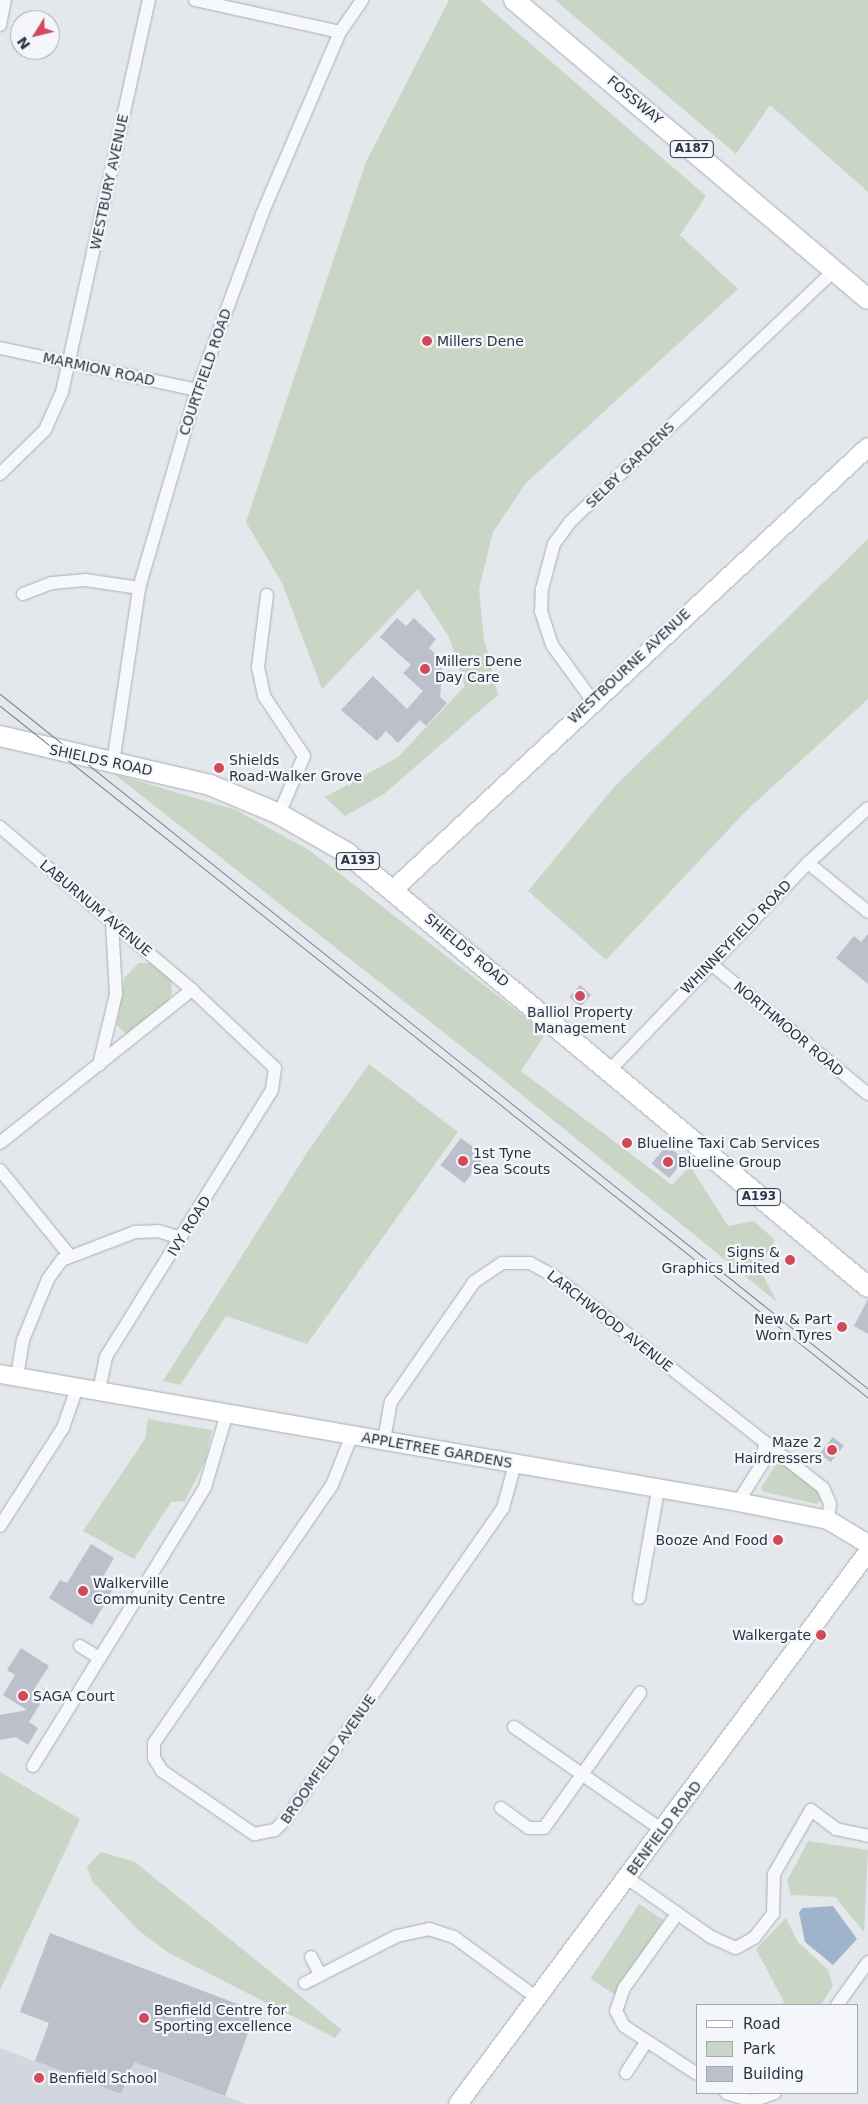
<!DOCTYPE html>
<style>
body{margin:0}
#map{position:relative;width:868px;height:2104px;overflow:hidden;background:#e4e7ec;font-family:"DejaVu Sans",sans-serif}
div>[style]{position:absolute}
.built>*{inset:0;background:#d2d6de}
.green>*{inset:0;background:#c9d6c5;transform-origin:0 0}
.water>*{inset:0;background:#9fb4cc}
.building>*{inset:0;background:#bbc0ca;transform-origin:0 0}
.roads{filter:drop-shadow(0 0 1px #a9aeb7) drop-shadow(0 0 1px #a9aeb7)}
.street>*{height:12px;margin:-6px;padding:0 6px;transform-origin:6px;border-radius:6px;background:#f7f8fa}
.secondary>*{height:18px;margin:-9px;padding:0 9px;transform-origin:9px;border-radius:9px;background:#fff}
.primary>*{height:20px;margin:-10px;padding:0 10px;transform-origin:10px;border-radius:10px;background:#fff}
.tram>*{height:1px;margin:-0.5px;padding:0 0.5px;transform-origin:0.5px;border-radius:0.5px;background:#7d8696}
.dots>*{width:14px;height:14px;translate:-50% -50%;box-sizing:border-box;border:2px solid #f4f6f9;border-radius:50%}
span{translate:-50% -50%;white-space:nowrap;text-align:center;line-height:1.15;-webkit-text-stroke:4.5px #f4f6f9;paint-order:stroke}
.shield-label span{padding:1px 4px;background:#f4f6f9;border:1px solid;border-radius:4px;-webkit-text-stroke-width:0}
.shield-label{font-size:12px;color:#2b3445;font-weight:700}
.street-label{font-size:14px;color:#2b3445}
.poi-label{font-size:14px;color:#2b3445}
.left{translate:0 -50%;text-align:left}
.right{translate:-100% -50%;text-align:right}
.legend{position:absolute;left:696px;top:2004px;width:162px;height:90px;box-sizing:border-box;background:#f4f6f9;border:1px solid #a4a8b1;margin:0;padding:6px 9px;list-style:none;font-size:15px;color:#2b3445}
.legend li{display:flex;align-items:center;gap:10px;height:25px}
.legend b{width:25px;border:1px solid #a4a8b1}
.north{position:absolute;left:10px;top:10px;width:50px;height:50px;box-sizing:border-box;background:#f4f6f9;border:1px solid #a4a8b1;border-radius:50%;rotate:234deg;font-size:14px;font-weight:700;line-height:20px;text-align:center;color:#2b3445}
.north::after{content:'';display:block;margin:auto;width:18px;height:22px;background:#d1495b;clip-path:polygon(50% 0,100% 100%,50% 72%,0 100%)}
</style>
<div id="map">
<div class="built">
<i style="clip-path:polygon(0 2048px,121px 2094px,134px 2062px,246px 2104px,0 2104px)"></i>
</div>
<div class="green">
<i style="clip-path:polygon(449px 0,480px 0,706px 196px,680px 235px,738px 289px,526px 483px,493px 532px,479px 589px,484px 639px,498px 695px,384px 794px,345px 816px,325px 797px,398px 757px,465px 686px,449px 637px,418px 589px,322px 689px,282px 583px,246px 522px,366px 162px)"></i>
<i style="clip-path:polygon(555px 0,868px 0,868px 192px,770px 105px,736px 154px)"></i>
<i style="clip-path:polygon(868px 539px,868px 699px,746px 811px,606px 960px,528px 891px,615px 786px)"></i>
<i style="clip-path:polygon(114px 774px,236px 810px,309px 850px,546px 1033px,521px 1071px,672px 1185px,690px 1166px,728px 1226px,754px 1221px,775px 1240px,759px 1268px,777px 1302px,484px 1064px)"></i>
<i style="clip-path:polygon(139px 963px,150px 963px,171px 980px,172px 993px,168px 1002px,126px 1034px,117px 1025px,124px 978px)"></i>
<i style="clip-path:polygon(369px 1064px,458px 1132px,307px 1344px,226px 1316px,180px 1385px,163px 1381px,310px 1148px)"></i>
<i style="clip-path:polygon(148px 1419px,212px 1430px,206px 1459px,185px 1501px,171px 1502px,134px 1559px,83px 1531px,145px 1439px)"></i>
<i style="clip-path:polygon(778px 1461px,821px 1493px,821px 1500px,817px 1504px,764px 1492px,761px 1488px)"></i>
<i style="clip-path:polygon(0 1772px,80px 1819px,0 1990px)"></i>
<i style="clip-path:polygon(808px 1841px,868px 1850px,864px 1932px,835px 1897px,791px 1895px,787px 1881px)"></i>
<i style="clip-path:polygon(101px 1852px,135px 1862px,342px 2030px,335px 2038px,169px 1953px,138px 1930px,92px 1881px,87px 1867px)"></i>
<i style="left:639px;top:1904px;width:30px;height:89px;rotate:33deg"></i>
<i style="clip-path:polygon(786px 1918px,797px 1941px,828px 1970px,833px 1986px,821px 2005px,780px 2005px,784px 2002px,756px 1949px)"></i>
</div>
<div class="water">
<i style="clip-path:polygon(833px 1906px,857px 1939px,833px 1965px,805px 1942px,799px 1912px,803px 1908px)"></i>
</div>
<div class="building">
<i style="clip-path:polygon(397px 618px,406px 626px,414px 618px,436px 639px,429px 648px,443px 661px,440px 697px,447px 703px,426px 726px,420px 720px,398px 743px,386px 731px,377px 741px,341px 710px,373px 676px,407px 709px,423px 691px,403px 673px,411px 665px,380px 637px)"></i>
<i style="clip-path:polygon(868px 934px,868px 984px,836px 958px,854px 936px,861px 942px)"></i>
<i style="left:580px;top:985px;width:15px;height:16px;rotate:42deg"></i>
<i style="left:461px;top:1138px;width:30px;height:34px;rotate:37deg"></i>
<i style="left:667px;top:1145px;width:23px;height:24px;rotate:40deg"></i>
<i style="clip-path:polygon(868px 1299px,868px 1334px,854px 1326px)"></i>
<i style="left:833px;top:1437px;width:14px;height:21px;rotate:39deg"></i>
<i style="clip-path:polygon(91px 1544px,114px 1558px,104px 1575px,117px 1583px,92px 1625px,49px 1598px,60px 1580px,67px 1583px)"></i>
<i style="clip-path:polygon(21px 1648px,49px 1666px,33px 1691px,44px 1698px,29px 1722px,38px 1728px,28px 1745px,16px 1737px,0 1740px,0 1715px,27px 1710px,3px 1695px,15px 1675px,7px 1670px)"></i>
<i style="clip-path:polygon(50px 1933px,256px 2011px,225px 2096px,134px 2062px,121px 2094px,35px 2061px,49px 2023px,20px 2012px)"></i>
</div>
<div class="roads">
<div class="street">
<i style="left:195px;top:0;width:148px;rotate:12.4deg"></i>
<i style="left:0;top:25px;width:25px;rotate:-79deg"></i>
<i style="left:0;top:348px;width:201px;rotate:12deg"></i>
<i style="left:0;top:474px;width:63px;rotate:-44.4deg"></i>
<i style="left:45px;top:430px;width:42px;rotate:-65.9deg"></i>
<i style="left:62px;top:392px;width:402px;rotate:-77.5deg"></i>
<i style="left:23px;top:594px;width:31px;rotate:-21deg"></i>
<i style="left:52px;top:583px;width:33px;rotate:-5deg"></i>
<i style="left:85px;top:580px;width:55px;rotate:8.4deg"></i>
<i style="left:267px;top:595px;width:73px;rotate:97.1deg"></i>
<i style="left:258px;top:667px;width:30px;rotate:78deg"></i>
<i style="left:264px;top:696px;width:72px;rotate:56.3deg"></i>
<i style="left:304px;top:756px;width:63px;rotate:113.3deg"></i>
<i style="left:592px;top:700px;width:68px;rotate:-126deg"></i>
<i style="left:552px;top:645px;width:35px;rotate:-108deg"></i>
<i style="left:541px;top:612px;width:23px;rotate:-88deg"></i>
<i style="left:542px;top:589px;width:47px;rotate:-75.1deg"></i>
<i style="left:554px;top:544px;width:27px;rotate:-54deg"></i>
<i style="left:570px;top:522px;width:366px;rotate:-43.6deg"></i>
<i style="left:113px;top:763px;width:177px;rotate:-81.5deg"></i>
<i style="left:139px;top:588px;width:206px;rotate:-73.7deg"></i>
<i style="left:197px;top:390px;width:188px;rotate:-69.7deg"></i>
<i style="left:262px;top:214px;width:198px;rotate:-66.8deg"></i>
<i style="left:340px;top:32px;width:39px;rotate:-55deg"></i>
<i style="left:0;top:827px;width:252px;rotate:40.3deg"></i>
<i style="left:192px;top:990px;width:114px;rotate:43.2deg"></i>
<i style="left:275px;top:1068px;width:22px;rotate:98deg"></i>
<i style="left:272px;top:1090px;width:314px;rotate:121.9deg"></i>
<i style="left:106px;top:1357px;width:35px;rotate:102deg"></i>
<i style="left:808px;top:863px;width:77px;rotate:39.2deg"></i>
<i style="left:710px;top:963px;width:205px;rotate:39.7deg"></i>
<i style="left:99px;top:1065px;width:73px;rotate:-76.5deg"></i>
<i style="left:116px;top:994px;width:72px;rotate:-93.2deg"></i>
<i style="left:609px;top:1071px;width:288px;rotate:-46.3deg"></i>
<i style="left:808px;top:863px;width:81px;rotate:-42.5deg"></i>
<i style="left:0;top:1143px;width:246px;rotate:-38.6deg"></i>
<i style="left:0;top:1170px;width:109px;rotate:50.9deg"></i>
<i style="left:17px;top:1377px;width:37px;rotate:-81deg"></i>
<i style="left:23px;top:1340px;width:66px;rotate:-67.7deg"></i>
<i style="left:48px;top:1279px;width:24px;rotate:-54deg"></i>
<i style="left:62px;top:1260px;width:78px;rotate:-21deg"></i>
<i style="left:135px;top:1232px;width:23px;rotate:-2deg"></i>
<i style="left:158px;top:1231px;width:24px;rotate:17deg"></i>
<i style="left:352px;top:1435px;width:54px;rotate:111.8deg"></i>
<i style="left:332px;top:1485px;width:313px;rotate:124.6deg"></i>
<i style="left:154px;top:1743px;width:15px;rotate:90deg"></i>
<i style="left:154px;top:1758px;width:15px;rotate:58deg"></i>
<i style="left:162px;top:1771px;width:112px;rotate:34.4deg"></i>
<i style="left:254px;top:1834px;width:21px;rotate:-11deg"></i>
<i style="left:275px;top:1830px;width:16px;rotate:-45deg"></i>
<i style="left:286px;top:1819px;width:379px;rotate:-55.1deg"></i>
<i style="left:503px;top:1508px;width:46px;rotate:-74.7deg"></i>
<i style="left:384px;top:1440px;width:39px;rotate:-80deg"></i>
<i style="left:391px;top:1402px;width:146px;rotate:-55.3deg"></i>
<i style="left:474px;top:1282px;width:34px;rotate:-34deg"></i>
<i style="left:502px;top:1263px;width:28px"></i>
<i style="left:530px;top:1263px;width:29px;rotate:29deg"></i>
<i style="left:555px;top:1277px;width:341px;rotate:38.2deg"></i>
<i style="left:823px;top:1488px;width:17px;rotate:66deg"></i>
<i style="left:830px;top:1504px;width:16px;rotate:97deg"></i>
<i style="left:738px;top:1502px;width:45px;rotate:-57.7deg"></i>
<i style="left:762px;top:1464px;width:22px;rotate:-82deg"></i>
<i style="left:0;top:1526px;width:117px;rotate:-57.3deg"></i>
<i style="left:63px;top:1428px;width:42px;rotate:-70.7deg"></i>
<i style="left:639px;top:1598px;width:110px;rotate:-80deg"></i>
<i style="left:80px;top:1646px;width:22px;rotate:32deg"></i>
<i style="left:514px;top:1727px;width:180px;rotate:34.8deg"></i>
<i style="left:33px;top:1766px;width:328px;rotate:-58.3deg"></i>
<i style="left:205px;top:1487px;width:77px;rotate:-73.4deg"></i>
<i style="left:501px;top:1808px;width:34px;rotate:36deg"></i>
<i style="left:529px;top:1828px;width:15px"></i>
<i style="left:544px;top:1828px;width:166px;rotate:-54.6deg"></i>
<i style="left:627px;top:1878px;width:103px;rotate:35.1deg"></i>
<i style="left:711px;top:1937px;width:27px;rotate:24deg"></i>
<i style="left:736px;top:1948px;width:21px;rotate:-29deg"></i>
<i style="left:754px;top:1938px;width:31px;rotate:-52deg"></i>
<i style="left:773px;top:1914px;width:40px;rotate:-88.6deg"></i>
<i style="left:774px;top:1874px;width:74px;rotate:-60deg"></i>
<i style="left:811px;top:1810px;width:31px;rotate:37deg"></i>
<i style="left:836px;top:1829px;width:33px;rotate:12deg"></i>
<i style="left:677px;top:1914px;width:91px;rotate:125.6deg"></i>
<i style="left:624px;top:1988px;width:24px;rotate:109deg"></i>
<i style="left:616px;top:2011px;width:17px;rotate:62deg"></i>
<i style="left:624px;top:2026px;width:87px;rotate:33.3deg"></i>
<i style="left:311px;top:1957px;width:19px;rotate:62deg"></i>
<i style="left:305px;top:1983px;width:103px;rotate:-27.1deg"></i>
<i style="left:397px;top:1936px;width:33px;rotate:-12deg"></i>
<i style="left:429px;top:1929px;width:26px;rotate:18deg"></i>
<i style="left:454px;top:1937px;width:103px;rotate:36.3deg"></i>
<i style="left:837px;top:2005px;width:53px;rotate:-54.2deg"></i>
<i style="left:626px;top:2073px;width:37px;rotate:-57deg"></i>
<i style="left:726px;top:2093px;width:27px;rotate:17deg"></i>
<i style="left:752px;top:2101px;width:24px;rotate:-19deg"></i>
</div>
<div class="secondary">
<i style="left:394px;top:889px;width:648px;rotate:-43deg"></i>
<i style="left:0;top:1374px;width:749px;rotate:9.84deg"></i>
<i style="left:738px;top:1502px;width:92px;rotate:11.3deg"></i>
<i style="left:828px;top:1520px;width:47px;rotate:31deg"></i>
<i style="left:458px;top:2104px;width:688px;rotate:-53.4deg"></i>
</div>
<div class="primary">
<i style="left:514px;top:0;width:463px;rotate:40.2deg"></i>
<i style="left:0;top:736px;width:216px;rotate:13.1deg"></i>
<i style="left:210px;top:785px;width:75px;rotate:22.8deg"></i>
<i style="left:279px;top:814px;width:78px;rotate:29.8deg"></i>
<i style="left:347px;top:853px;width:678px;rotate:39.79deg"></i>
</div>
</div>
<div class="tram">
<i style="left:0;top:694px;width:1112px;rotate:38.68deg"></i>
<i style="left:0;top:706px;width:1110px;rotate:38.56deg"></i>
</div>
<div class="dots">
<i style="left:427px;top:341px;background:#d1495b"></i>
<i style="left:425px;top:669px;background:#d1495b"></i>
<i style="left:219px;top:768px;background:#d1495b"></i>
<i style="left:580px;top:996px;background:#d1495b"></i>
<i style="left:627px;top:1143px;background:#d1495b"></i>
<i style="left:463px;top:1161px;background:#d1495b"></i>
<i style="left:668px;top:1162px;background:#d1495b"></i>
<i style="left:790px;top:1260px;background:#d1495b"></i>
<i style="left:842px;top:1327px;background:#d1495b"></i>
<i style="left:832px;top:1450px;background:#d1495b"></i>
<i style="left:778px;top:1540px;background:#d1495b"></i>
<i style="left:83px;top:1591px;background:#d1495b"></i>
<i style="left:821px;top:1635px;background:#d1495b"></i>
<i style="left:23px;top:1696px;background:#d1495b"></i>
<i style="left:144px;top:2018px;background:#d1495b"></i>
<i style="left:39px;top:2078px;background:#d1495b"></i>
</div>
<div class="shield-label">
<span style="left:692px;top:149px">A187</span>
<span style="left:358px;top:861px">A193</span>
<span style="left:759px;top:1197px">A193</span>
</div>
<div class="street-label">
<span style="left:635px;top:100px;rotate:40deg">FOSSWAY</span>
<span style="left:109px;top:182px;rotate:-78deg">WESTBURY AVENUE</span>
<span style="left:99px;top:369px;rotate:12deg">MARMION ROAD</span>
<span style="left:205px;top:372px;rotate:-71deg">COURTFIELD ROAD</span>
<span style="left:630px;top:465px;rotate:-44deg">SELBY GARDENS</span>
<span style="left:629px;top:666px;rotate:-43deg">WESTBOURNE AVENUE</span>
<span style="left:101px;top:760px;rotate:12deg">SHIELDS ROAD</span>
<span style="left:96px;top:908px;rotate:40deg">LABURNUM AVENUE</span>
<span style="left:736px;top:937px;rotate:-46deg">WHINNEYFIELD ROAD</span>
<span style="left:467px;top:950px;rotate:40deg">SHIELDS ROAD</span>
<span style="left:789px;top:1029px;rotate:40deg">NORTHMOOR ROAD</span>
<span style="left:189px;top:1226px;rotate:-58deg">IVY ROAD</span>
<span style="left:610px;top:1321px;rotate:38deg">LARCHWOOD AVENUE</span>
<span style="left:437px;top:1450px;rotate:10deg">APPLETREE GARDENS</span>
<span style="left:328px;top:1759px;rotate:-55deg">BROOMFIELD AVENUE</span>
<span style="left:664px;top:1828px;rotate:-53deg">BENFIELD ROAD</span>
</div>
<div class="poi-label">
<span class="left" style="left:437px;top:341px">Millers Dene</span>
<span class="left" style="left:435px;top:669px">Millers Dene<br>Day Care</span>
<span class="left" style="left:229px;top:768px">Shields<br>Road-Walker Grove</span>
<span style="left:580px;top:1020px">Balliol Property<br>Management</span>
<span class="left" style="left:637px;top:1143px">Blueline Taxi Cab Services</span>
<span class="left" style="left:473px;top:1161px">1st Tyne<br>Sea Scouts</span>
<span class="left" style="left:678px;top:1162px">Blueline Group</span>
<span class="right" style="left:780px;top:1260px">Signs &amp;<br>Graphics Limited</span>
<span class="right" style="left:832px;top:1327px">New &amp; Part<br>Worn Tyres</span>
<span class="right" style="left:822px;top:1450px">Maze 2<br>Hairdressers</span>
<span class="right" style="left:768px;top:1540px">Booze And Food</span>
<span class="left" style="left:93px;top:1591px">Walkerville<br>Community Centre</span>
<span class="right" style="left:811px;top:1635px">Walkergate</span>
<span class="left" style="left:33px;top:1696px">SAGA Court</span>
<span class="left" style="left:154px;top:2018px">Benfield Centre for<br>Sporting excellence</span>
<span class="left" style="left:49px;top:2078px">Benfield School</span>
</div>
<ul class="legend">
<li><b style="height:6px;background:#fff"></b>Road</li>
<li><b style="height:14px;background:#c9d6c5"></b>Park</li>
<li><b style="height:14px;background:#bbc0ca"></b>Building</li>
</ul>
<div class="north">N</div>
</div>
